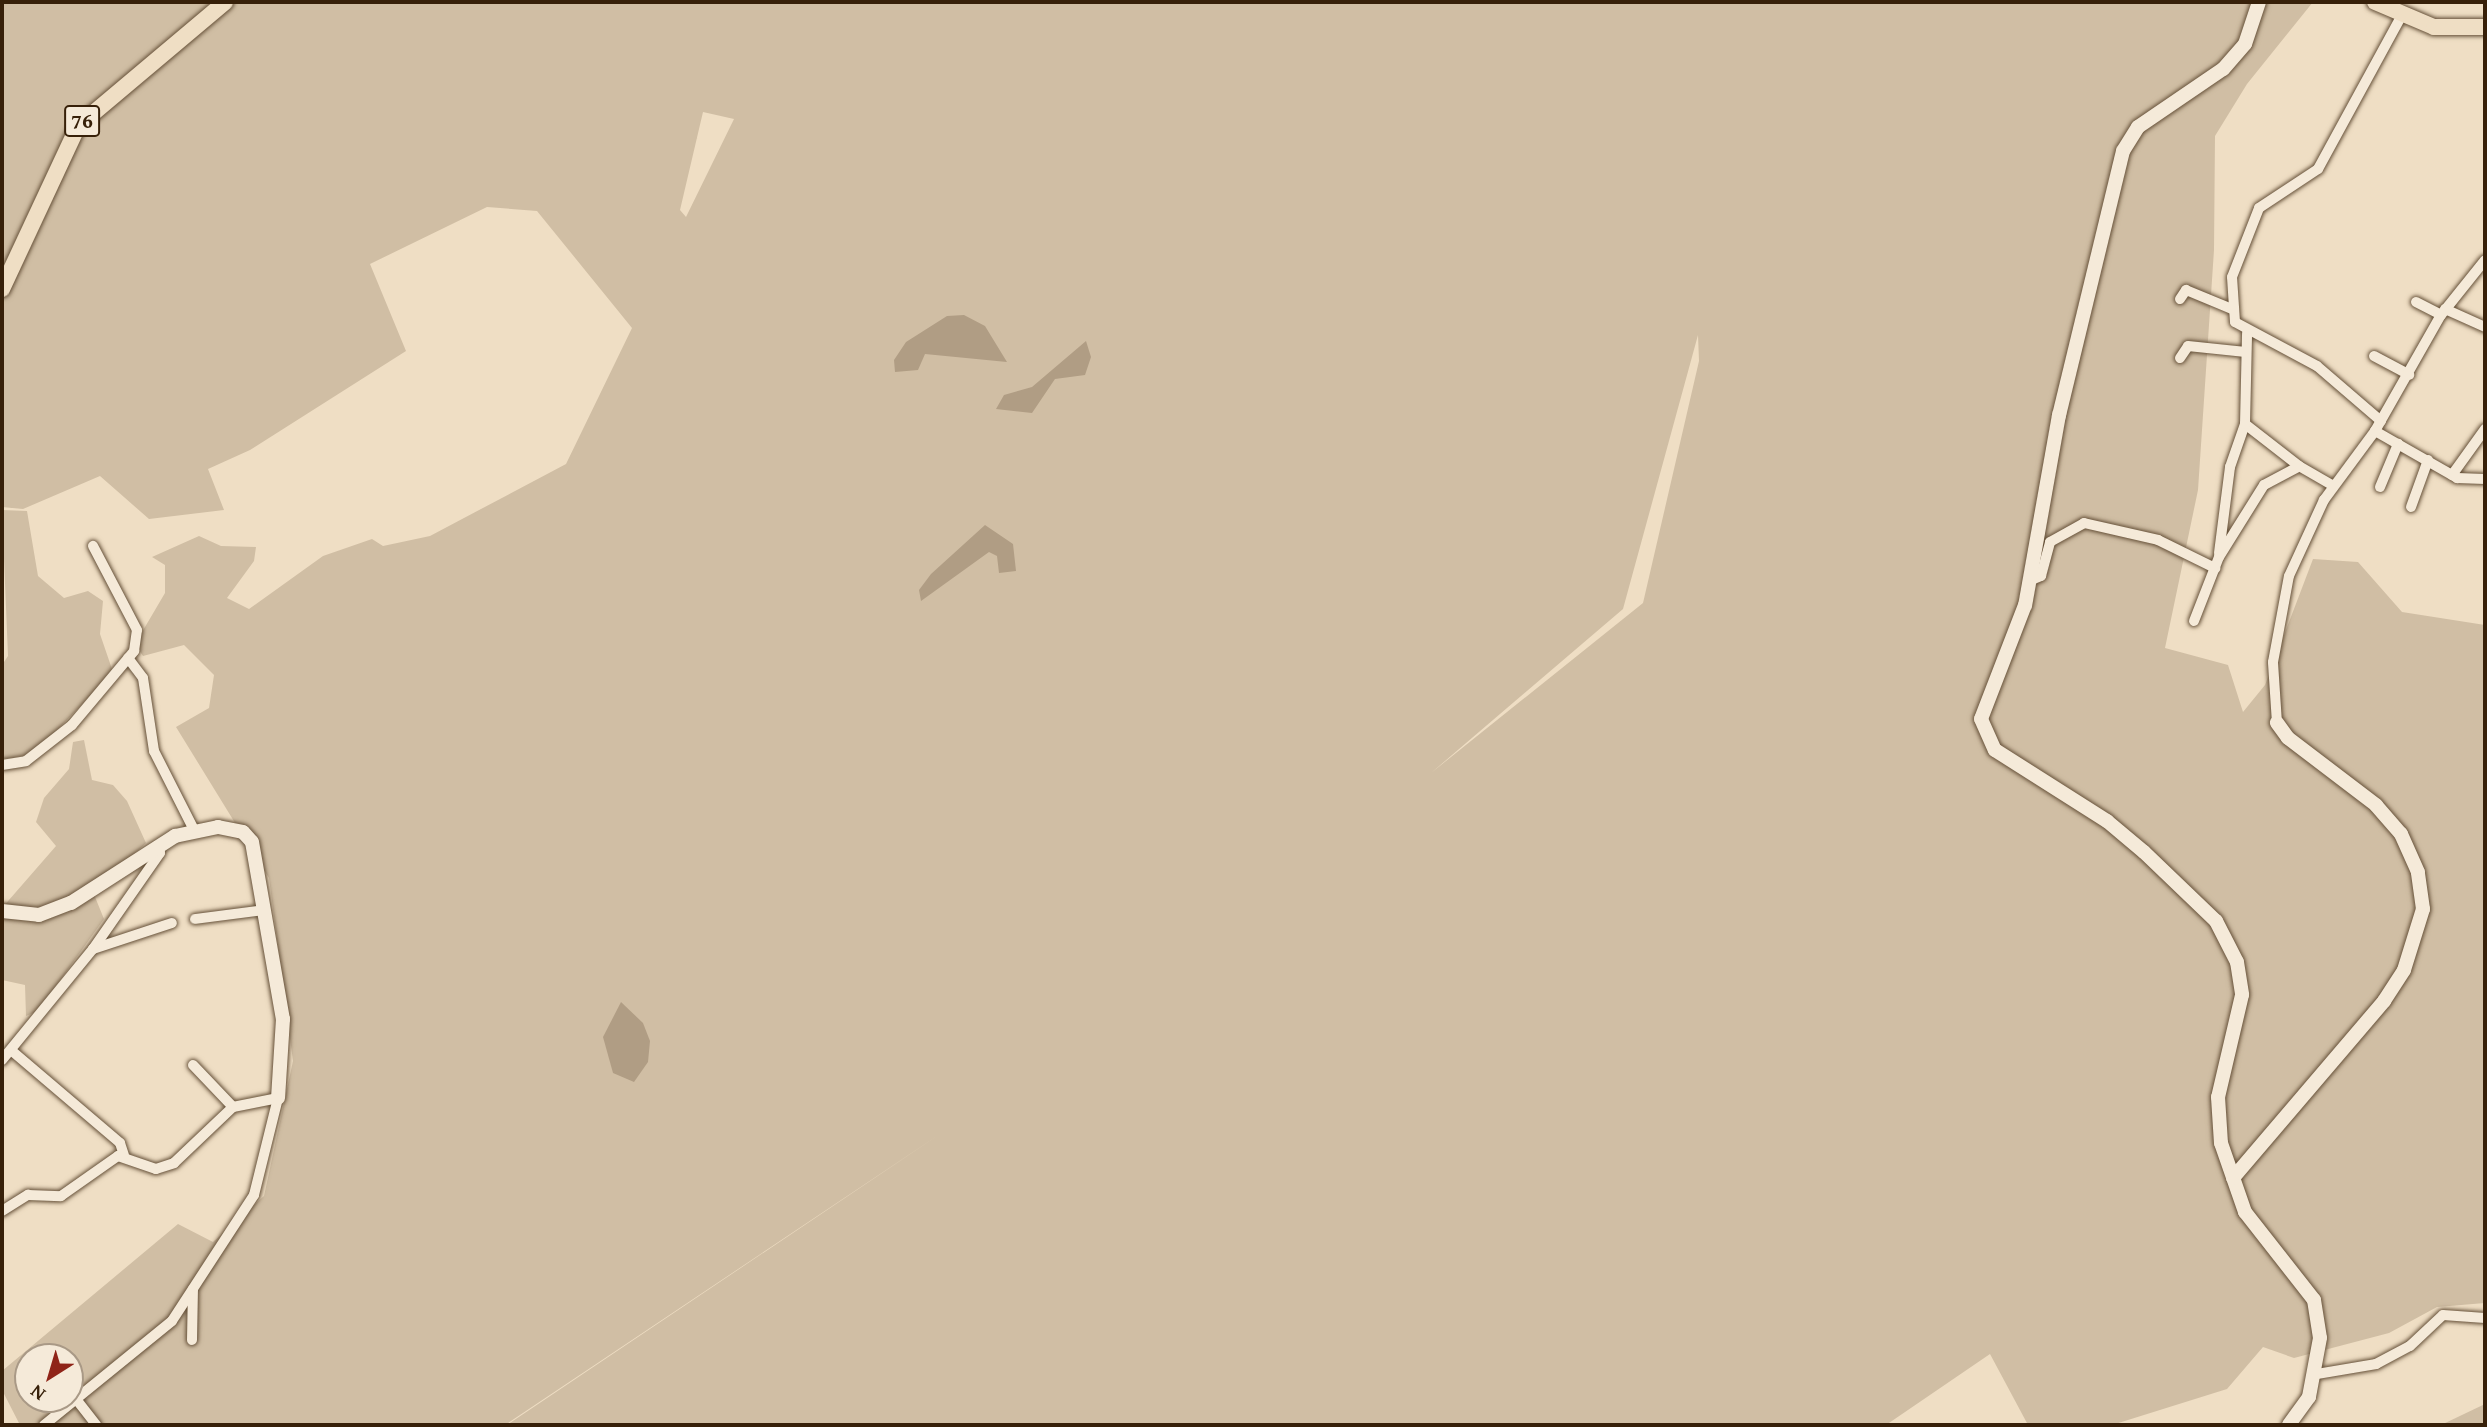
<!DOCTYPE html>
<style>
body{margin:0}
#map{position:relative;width:2487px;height:1427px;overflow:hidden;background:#efdec4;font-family:"Gentium Book Plus",serif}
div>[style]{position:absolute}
.green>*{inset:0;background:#d0bea4}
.water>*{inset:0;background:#b09d84}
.roads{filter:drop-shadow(0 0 2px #655038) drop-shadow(0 0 2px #655038)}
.street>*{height:10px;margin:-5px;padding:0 5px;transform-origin:5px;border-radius:5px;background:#f5ead9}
.secondary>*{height:14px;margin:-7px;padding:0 7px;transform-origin:7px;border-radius:7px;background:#f5ead9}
.primary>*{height:16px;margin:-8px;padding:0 8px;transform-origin:8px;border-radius:8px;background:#efdec4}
span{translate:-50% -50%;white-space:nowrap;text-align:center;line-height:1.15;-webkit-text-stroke:5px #f5ead9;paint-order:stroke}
.shield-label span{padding:2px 5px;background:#f5ead9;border:2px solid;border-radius:5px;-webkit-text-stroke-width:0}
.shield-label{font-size:21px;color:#372009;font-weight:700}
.frame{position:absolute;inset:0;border:4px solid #372009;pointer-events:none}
.north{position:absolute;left:14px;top:1343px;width:70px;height:70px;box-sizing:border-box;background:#f5ead9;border:2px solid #a99986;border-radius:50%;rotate:217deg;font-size:19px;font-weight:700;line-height:28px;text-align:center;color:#372009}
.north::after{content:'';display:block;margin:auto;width:24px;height:32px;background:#8f2418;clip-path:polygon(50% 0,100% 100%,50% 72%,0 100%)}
</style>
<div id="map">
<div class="green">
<i style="clip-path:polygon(evenodd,2px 2px,2313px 2px,2247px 84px,2215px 136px,2214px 250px,2198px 490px,2165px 648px,2228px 665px,2243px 712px,2265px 685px,2313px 559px,2358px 562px,2402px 612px,2485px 625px,2485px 1303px,2437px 1307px,2389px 1333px,2294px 1358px,2263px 1347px,2227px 1389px,2112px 1425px,2028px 1425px,1990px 1354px,1886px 1425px,507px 1425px,943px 1132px,505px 1425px,20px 1425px,2px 1390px,2px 1371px,178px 1224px,213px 1242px,264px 1196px,293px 1061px,269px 878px,176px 727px,209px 708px,214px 675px,184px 645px,143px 656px,135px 644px,165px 593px,165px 565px,152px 557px,199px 536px,221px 546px,256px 547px,254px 561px,227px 598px,249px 609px,323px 556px,372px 539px,383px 546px,430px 536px,566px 464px,632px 328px,537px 211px,487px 207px,370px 264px,406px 351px,250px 450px,208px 469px,224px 510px,149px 519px,100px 476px,23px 509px,2px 507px,2px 2px,703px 112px,734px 119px,686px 217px,680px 210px,703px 112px,2px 2px,1698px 335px,1699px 361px,1643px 603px,1431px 773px,1623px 609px,1698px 335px,2px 2px,28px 1357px,70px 1357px,70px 1399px,28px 1399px,28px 1357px)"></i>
<i style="clip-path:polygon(2px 510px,27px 511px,38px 576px,64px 598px,88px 591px,103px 601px,100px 634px,113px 672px,36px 752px,13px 758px,2px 758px,2px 665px,8px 656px)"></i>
<i style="clip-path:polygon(84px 740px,92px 780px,113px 785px,127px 801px,146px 843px,93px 892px,104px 919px,38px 1011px,26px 1016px,25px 985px,2px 980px,2px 908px,56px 846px,36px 822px,44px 798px,69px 769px,73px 742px)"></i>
<i style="clip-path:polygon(2485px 1404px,2485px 1425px,2441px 1425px)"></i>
</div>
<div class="water">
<i style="clip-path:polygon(964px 315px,985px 326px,1007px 362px,925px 354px,918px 370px,895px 372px,894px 360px,906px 342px,947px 316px)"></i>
<i style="clip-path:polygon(1086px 341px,1091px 357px,1085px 375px,1055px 379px,1032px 413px,996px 409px,1004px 395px,1032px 387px)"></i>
<i style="clip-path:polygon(985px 525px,1013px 544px,1016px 571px,999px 573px,997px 556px,989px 552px,921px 601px,919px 590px,931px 574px)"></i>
<i style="clip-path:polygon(621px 1002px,643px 1023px,650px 1041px,648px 1062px,634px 1082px,613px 1073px,603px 1037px)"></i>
</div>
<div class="roads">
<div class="street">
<i style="left:2180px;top:299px;width:11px;rotate:-56deg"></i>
<i style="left:2186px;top:290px;width:50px;rotate:22.4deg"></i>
<i style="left:2416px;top:302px;width:28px;rotate:27deg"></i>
<i style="left:2445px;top:309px;width:44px;rotate:24.2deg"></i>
<i style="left:2374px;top:356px;width:40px;rotate:28deg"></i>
<i style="left:2180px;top:358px;width:14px;rotate:-56deg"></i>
<i style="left:2188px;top:346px;width:58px;rotate:5.9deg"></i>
<i style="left:2381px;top:421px;width:84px;rotate:-139.3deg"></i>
<i style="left:2317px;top:366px;width:93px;rotate:-151.8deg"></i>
<i style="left:2235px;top:322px;width:45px;rotate:-93.8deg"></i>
<i style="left:2232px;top:277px;width:74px;rotate:-68.6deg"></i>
<i style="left:2259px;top:208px;width:71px;rotate:-33.5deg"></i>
<i style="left:2318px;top:169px;width:173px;rotate:-61.4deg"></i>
<i style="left:2245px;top:424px;width:68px;rotate:37.9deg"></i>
<i style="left:2375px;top:431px;width:95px;rotate:29.8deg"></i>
<i style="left:2457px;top:478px;width:28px;rotate:2deg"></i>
<i style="left:2452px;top:475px;width:57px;rotate:-54.3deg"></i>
<i style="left:2380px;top:487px;width:47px;rotate:-67.3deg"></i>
<i style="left:2411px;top:507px;width:50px;rotate:-70.1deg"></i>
<i style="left:2219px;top:553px;width:87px;rotate:-82.7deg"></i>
<i style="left:2230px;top:467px;width:46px;rotate:-70.8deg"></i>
<i style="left:2245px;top:424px;width:91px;rotate:-88.7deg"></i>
<i style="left:2031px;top:580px;width:11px;rotate:-22deg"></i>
<i style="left:2041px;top:576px;width:35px;rotate:-75deg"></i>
<i style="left:2050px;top:542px;width:39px;rotate:-29deg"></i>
<i style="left:2084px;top:523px;width:76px;rotate:12.9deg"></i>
<i style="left:2158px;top:540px;width:64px;rotate:26.2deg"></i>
<i style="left:2194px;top:621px;width:69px;rotate:-68.7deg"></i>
<i style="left:2219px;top:557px;width:85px;rotate:-58deg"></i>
<i style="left:2264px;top:485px;width:40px;rotate:-28deg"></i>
<i style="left:2299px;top:466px;width:39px;rotate:30deg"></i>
<i style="left:128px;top:658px;width:25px;rotate:53deg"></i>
<i style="left:143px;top:678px;width:74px;rotate:81.4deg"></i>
<i style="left:154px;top:751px;width:89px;rotate:63.1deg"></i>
<i style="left:2277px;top:723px;width:61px;rotate:-93.8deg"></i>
<i style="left:2273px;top:662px;width:87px;rotate:-79.5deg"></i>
<i style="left:2289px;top:576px;width:84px;rotate:-65.3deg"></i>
<i style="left:2324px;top:500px;width:86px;rotate:-53.5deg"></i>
<i style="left:2375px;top:431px;width:133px;rotate:-60.4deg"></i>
<i style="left:2441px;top:315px;width:70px;rotate:-51.3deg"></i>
<i style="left:2px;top:765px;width:24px;rotate:-9deg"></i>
<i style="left:26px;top:761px;width:58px;rotate:-38deg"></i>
<i style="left:72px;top:725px;width:97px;rotate:-50deg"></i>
<i style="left:134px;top:651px;width:21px;rotate:-82deg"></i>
<i style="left:137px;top:630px;width:95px;rotate:-117.6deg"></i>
<i style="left:159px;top:845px;width:8px;rotate:83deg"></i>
<i style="left:160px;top:853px;width:117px;rotate:124.9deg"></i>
<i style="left:93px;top:949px;width:83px;rotate:-18.2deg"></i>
<i style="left:195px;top:919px;width:70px;rotate:-7.4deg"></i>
<i style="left:12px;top:1051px;width:142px;rotate:40.4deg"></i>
<i style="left:120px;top:1143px;width:13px;rotate:72deg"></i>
<i style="left:2px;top:1060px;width:144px;rotate:-50.7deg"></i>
<i style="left:193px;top:1065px;width:58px;rotate:46.4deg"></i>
<i style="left:2px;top:1211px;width:31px;rotate:-32deg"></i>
<i style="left:28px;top:1195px;width:33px;rotate:2deg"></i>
<i style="left:61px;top:1196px;width:70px;rotate:-35.1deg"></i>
<i style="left:118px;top:1156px;width:40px;rotate:18.9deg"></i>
<i style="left:156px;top:1169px;width:19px;rotate:-18deg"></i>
<i style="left:174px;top:1163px;width:81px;rotate:-43.5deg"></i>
<i style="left:233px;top:1107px;width:46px;rotate:-11.3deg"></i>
<i style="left:278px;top:1098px;width:100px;rotate:103.9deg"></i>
<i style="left:254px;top:1195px;width:150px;rotate:123.1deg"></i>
<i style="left:172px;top:1321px;width:165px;rotate:140.9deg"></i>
<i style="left:192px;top:1340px;width:51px;rotate:-88.9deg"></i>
<i style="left:2317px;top:1374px;width:60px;rotate:-9.6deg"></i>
<i style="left:2376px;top:1364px;width:38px;rotate:-28deg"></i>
<i style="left:2410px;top:1346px;width:45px;rotate:-43.2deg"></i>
<i style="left:2443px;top:1315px;width:42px;rotate:4.1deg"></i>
<i style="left:76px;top:1399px;width:33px;rotate:52deg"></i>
</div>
<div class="secondary">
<i style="left:2259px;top:2px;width:44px;rotate:108.4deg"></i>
<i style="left:2245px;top:44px;width:33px;rotate:131deg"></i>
<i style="left:2223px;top:69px;width:103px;rotate:145.7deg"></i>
<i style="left:2138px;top:127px;width:28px;rotate:122deg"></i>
<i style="left:2123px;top:151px;width:272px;rotate:103.6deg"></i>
<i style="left:2059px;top:415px;width:193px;rotate:100.1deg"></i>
<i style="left:2025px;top:605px;width:122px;rotate:111.1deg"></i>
<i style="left:1981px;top:719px;width:34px;rotate:66deg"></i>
<i style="left:1995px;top:750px;width:133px;rotate:32.4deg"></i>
<i style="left:2107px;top:821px;width:48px;rotate:40deg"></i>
<i style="left:2144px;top:852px;width:100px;rotate:43.8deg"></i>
<i style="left:2216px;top:921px;width:46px;rotate:62.9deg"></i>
<i style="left:2237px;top:962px;width:33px;rotate:81deg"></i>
<i style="left:2242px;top:995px;width:105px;rotate:103.2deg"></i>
<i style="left:2218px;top:1097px;width:46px;rotate:86.3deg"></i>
<i style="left:2221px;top:1143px;width:73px;rotate:70.8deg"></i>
<i style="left:2245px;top:1212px;width:112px;rotate:51.9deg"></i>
<i style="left:2314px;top:1300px;width:38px;rotate:81deg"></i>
<i style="left:2320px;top:1338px;width:60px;rotate:100.6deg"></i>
<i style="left:2309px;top:1397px;width:34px;rotate:126deg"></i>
<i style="left:2px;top:911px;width:37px;rotate:6deg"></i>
<i style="left:39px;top:915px;width:34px;rotate:-21deg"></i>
<i style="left:71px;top:903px;width:124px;rotate:-32.8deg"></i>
<i style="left:175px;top:836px;width:44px;rotate:-11.8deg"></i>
<i style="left:218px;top:827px;width:25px;rotate:11deg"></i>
<i style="left:243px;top:832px;width:13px;rotate:48deg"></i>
<i style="left:252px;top:842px;width:180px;rotate:80.1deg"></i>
<i style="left:283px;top:1019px;width:79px;rotate:93.6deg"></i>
<i style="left:2233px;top:1178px;width:233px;rotate:-49.5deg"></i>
<i style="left:2384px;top:1001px;width:37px;rotate:-57deg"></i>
<i style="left:2404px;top:970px;width:64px;rotate:-72.7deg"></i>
<i style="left:2423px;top:909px;width:37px;rotate:-98deg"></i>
<i style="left:2418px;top:872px;width:42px;rotate:-114.1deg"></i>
<i style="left:2401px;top:834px;width:38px;rotate:-131deg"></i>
<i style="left:2376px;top:805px;width:111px;rotate:-142.7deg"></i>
<i style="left:2288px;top:738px;width:19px;rotate:-126deg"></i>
</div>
<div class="primary">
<i style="left:2375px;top:2px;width:64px;rotate:23deg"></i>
<i style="left:2434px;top:27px;width:51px"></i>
<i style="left:2px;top:289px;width:180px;rotate:-65deg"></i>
<i style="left:78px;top:126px;width:192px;rotate:-40.1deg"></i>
</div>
</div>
<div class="shield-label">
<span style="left:82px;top:121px">76</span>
</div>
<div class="frame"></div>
<div class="north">N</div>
</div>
